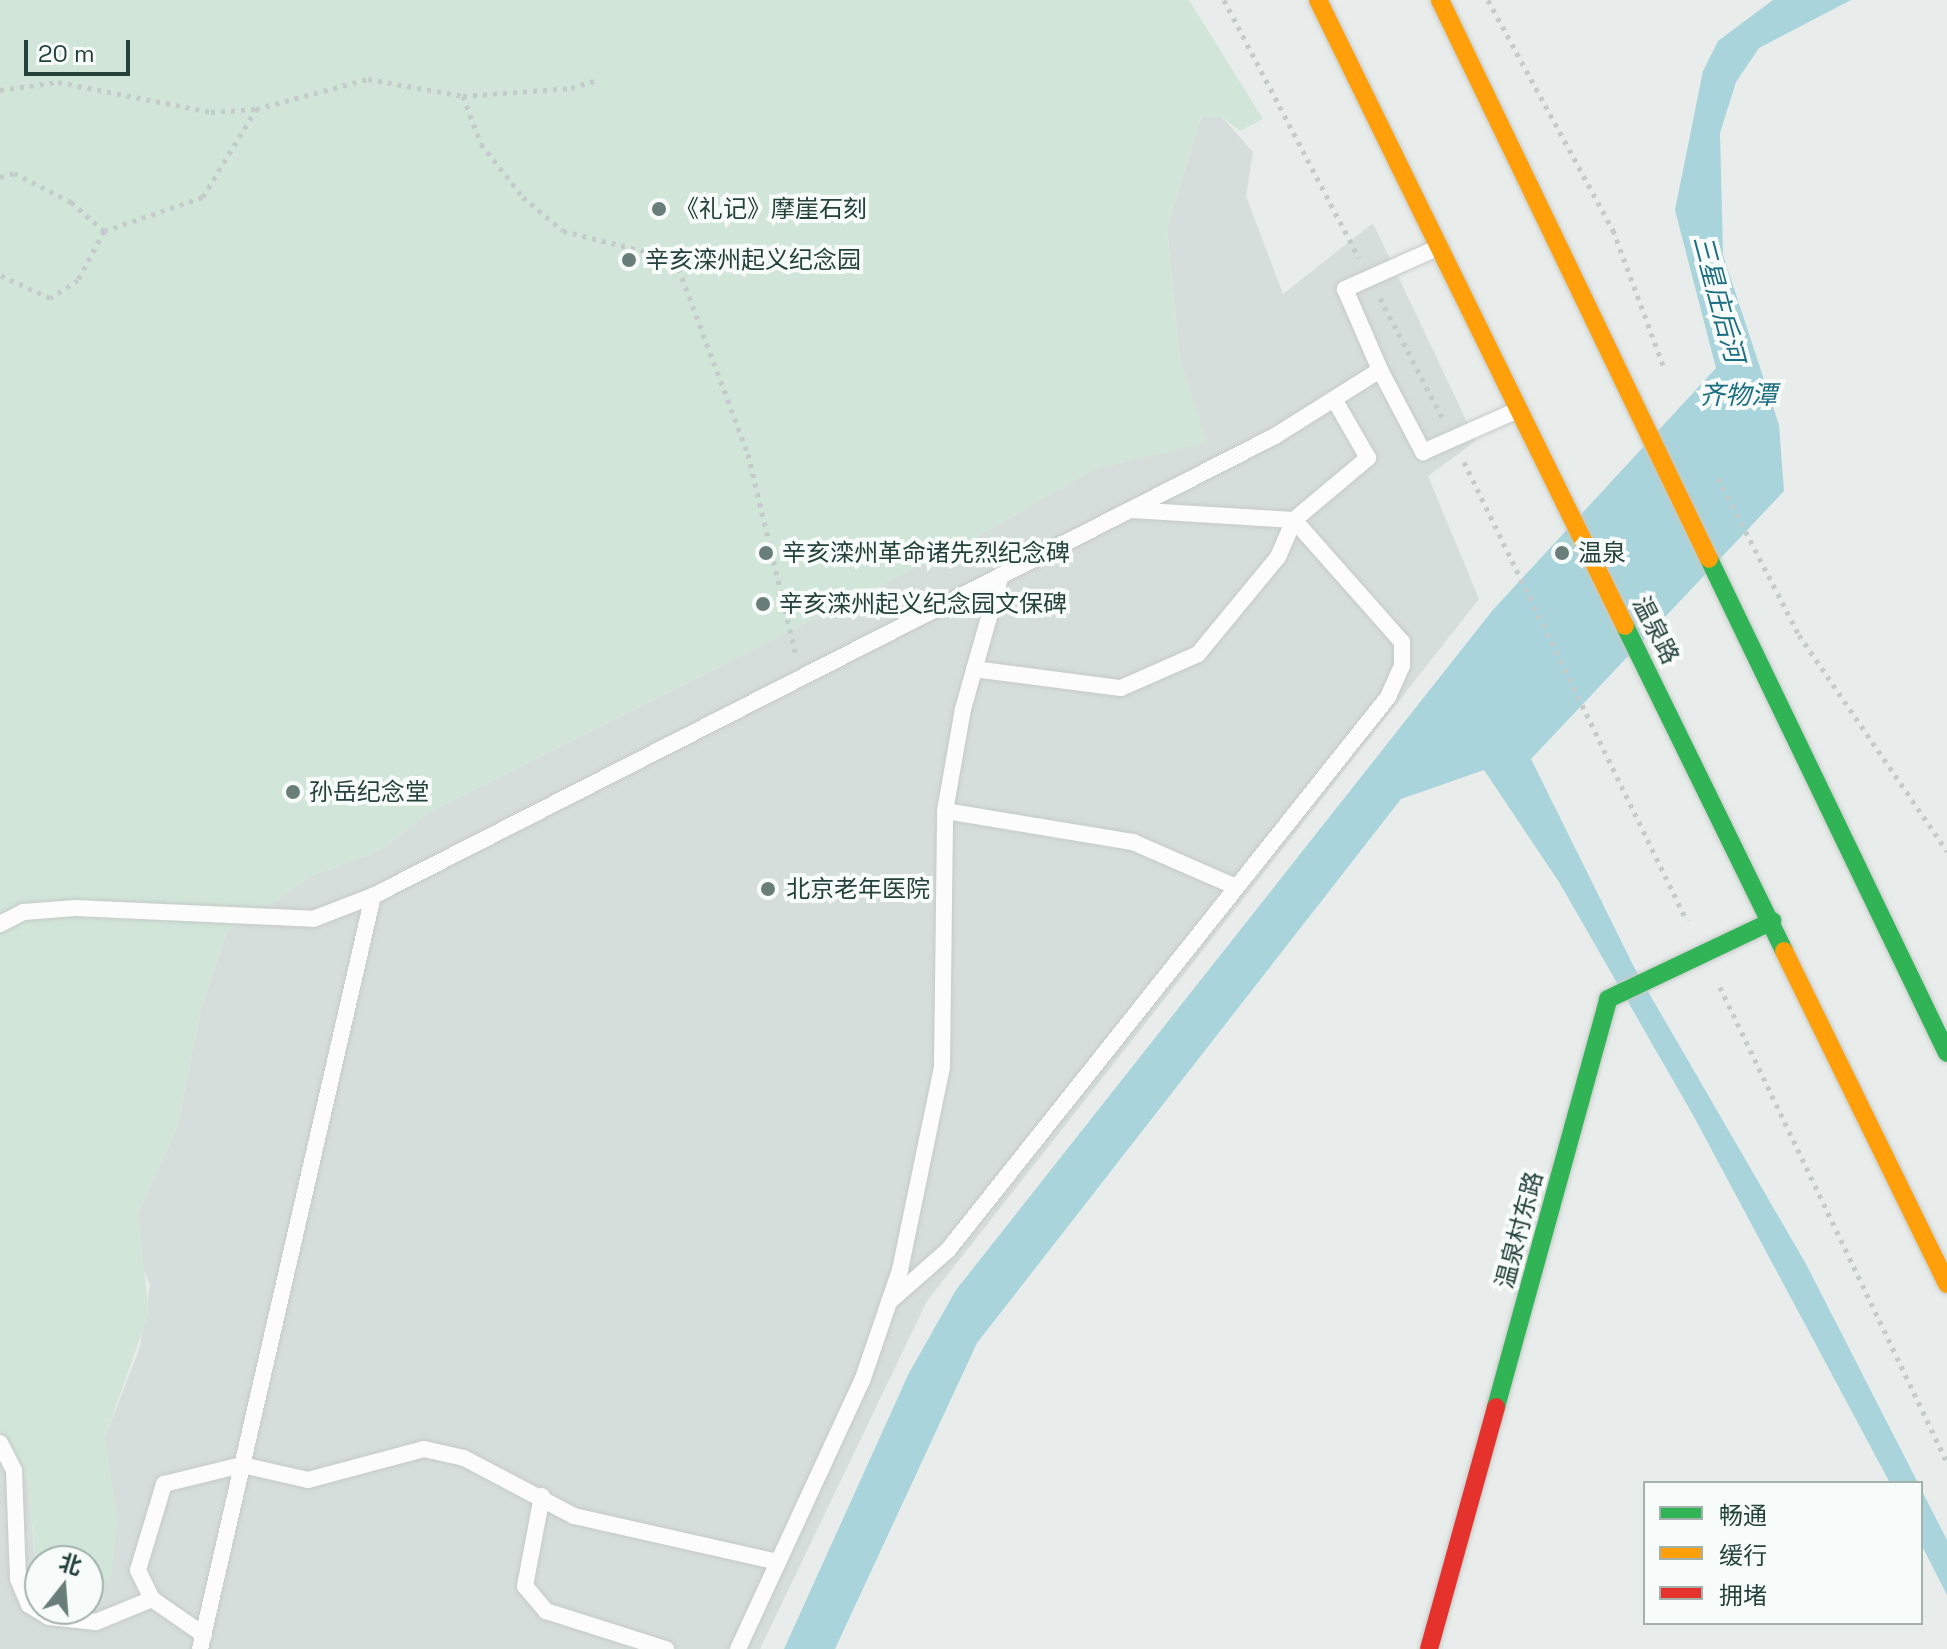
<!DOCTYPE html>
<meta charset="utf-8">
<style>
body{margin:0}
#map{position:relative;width:1947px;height:1649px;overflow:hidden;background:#e8edeb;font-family:"Space Grotesk","Noto Sans SC",sans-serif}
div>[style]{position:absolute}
.built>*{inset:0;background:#d6dedb}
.green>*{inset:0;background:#d1e6d8}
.water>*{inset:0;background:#a9d4db}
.path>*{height:5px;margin-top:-2.5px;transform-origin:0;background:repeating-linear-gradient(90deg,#c3ccca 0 4px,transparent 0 10px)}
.roads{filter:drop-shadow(0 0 2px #c5cac8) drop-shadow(0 0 2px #c5cac8)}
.lane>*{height:16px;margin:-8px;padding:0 8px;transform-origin:8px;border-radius:8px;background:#fcfcfc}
.fast>*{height:18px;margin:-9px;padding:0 9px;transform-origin:9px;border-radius:9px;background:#30b455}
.slow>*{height:18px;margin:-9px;padding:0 9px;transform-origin:9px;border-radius:9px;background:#ff9f0a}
.jam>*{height:18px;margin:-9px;padding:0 9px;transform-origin:9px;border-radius:9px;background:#e5322d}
.dots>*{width:22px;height:22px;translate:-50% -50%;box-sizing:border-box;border:4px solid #f7fbf9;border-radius:50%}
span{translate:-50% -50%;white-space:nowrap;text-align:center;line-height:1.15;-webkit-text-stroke:8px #f7fbf9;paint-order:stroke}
.poi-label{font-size:24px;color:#24423a}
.left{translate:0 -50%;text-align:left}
.street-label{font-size:24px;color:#24423a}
.water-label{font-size:26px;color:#1c6f80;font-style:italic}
.legend{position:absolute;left:1643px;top:1481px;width:280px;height:144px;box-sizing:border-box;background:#f7fbf9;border:2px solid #a3b1ad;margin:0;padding:10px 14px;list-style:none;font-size:24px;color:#24423a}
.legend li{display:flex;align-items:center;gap:16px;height:40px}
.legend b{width:40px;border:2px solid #a3b1ad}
.north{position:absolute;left:24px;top:1545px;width:80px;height:80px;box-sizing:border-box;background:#f7fbf9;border:2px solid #a3b1ad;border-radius:50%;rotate:17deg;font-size:22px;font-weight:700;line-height:32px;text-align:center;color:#24423a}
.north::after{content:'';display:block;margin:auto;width:28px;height:36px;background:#697e78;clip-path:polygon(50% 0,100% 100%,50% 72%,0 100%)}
.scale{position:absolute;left:24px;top:40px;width:106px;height:36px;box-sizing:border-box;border:4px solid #24423a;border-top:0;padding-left:10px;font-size:24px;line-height:28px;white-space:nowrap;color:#24423a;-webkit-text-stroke:6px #f7fbf9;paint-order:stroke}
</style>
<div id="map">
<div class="built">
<i style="clip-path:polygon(1201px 117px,1222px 117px,1253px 152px,1246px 196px,1283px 294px,1373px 223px,1476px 441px,1428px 476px,1479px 599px,927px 1301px,760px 1649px,0 1649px,0 1431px,28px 1482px,40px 1609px,85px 1617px,111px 1575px,105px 1437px,140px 1347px,150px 1285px,136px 1251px,138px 1213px,177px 1128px,202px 1005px,227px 932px,314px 875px,381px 850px,426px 814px,982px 534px,1094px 469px,1206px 442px,1180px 360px,1167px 229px)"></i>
</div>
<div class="green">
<i style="clip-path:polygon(0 0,1189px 0,1263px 119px,1240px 131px,1222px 117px,1201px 117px,1167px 229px,1180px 360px,1207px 442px,1094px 469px,982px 534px,426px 814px,381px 850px,314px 875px,227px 932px,202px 1005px,177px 1128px,138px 1213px,149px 1313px,105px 1437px,118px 1522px,111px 1575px,86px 1617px,55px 1609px,88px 1609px,88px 1561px,40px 1561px,39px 1593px,28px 1482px,0 1431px)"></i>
</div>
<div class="water">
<i style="clip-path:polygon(1773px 0,1851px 0,1759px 48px,1736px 82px,1720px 133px,1723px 255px,1779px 425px,1784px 491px,1531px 759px,1635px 969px,1806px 1264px,1918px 1483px,1890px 1483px,1693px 1115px,1559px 882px,1484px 770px,1401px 799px,977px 1343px,835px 1649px,784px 1649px,909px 1373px,956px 1290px,1492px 611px,1716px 368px,1675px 210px,1703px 71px,1718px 41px)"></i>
<i style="clip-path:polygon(1921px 1489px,1947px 1540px,1947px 1595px,1921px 1544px)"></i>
</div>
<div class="path">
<i style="left:1224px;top:0;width:291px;rotate:62.4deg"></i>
<i style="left:1488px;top:0;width:262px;rotate:61.5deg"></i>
<i style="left:1613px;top:230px;width:147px;rotate:69.7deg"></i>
<i style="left:0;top:90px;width:59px;rotate:-7.9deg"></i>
<i style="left:58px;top:82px;width:156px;rotate:11.1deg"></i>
<i style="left:211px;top:112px;width:45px;rotate:-3.8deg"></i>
<i style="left:256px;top:109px;width:116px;rotate:-15deg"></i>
<i style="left:368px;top:79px;width:97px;rotate:10.1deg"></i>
<i style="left:463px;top:96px;width:108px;rotate:-4.2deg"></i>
<i style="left:571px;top:88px;width:30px;rotate:-17deg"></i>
<i style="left:463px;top:96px;width:51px;rotate:69.4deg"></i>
<i style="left:481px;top:144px;width:68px;rotate:51.6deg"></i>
<i style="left:523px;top:197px;width:52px;rotate:40.4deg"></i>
<i style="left:563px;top:231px;width:115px;rotate:14deg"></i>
<i style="left:675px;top:259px;width:208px;rotate:69.5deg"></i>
<i style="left:748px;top:454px;width:204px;rotate:76.6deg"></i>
<i style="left:0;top:177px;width:15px;rotate:-16deg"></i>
<i style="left:14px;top:173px;width:64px;rotate:27deg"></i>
<i style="left:71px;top:202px;width:44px;rotate:41.3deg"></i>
<i style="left:104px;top:231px;width:55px;rotate:118deg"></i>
<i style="left:78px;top:280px;width:33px;rotate:147deg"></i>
<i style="left:50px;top:298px;width:55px;rotate:-155.3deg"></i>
<i style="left:104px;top:231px;width:105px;rotate:-19deg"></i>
<i style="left:203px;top:197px;width:103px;rotate:-58.9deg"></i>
<i style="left:1380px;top:298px;width:134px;rotate:62.5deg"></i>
<i style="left:1464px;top:462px;width:510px;rotate:64.09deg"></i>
<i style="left:1718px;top:478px;width:177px;rotate:62.7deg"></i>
<i style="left:1799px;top:635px;width:262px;rotate:55.6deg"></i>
<i style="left:1720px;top:987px;width:526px;rotate:64.46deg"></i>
</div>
<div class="roads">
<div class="lane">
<i style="left:1437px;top:248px;width:101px;rotate:156deg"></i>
<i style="left:1345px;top:289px;width:88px;rotate:66.6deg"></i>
<i style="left:1380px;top:370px;width:93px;rotate:62.3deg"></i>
<i style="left:1423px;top:452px;width:104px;rotate:-23.9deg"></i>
<i style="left:974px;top:669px;width:148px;rotate:7.4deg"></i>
<i style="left:1121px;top:688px;width:84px;rotate:-23.8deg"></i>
<i style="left:1198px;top:654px;width:126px;rotate:-50.5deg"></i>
<i style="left:1278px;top:557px;width:40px;rotate:-66.6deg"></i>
<i style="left:1294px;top:520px;width:97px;rotate:-40deg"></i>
<i style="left:1368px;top:458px;width:68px;rotate:-120deg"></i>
<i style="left:945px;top:811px;width:191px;rotate:9.4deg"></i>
<i style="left:1133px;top:842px;width:112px;rotate:23.6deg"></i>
<i style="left:0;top:924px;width:27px;rotate:-27deg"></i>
<i style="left:24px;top:912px;width:51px;rotate:-4.5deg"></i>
<i style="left:75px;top:908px;width:238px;rotate:2.6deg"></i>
<i style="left:313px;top:919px;width:64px;rotate:-21deg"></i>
<i style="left:889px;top:1302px;width:79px;rotate:-41.4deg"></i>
<i style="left:948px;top:1250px;width:707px;rotate:-51.49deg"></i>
<i style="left:1388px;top:697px;width:34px;rotate:-66deg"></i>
<i style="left:1402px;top:666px;width:24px;rotate:-90deg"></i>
<i style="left:1402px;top:642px;width:163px;rotate:-131.5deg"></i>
<i style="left:1294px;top:520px;width:162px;rotate:-176.5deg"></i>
<i style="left:0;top:1443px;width:30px;rotate:63deg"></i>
<i style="left:14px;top:1470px;width:109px;rotate:87.9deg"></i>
<i style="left:18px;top:1579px;width:28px;rotate:67deg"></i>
<i style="left:29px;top:1605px;width:23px;rotate:31deg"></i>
<i style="left:49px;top:1617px;width:47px;rotate:6.1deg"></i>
<i style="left:96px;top:1622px;width:61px;rotate:-22.3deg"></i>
<i style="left:542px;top:1496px;width:92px;rotate:100.7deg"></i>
<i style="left:525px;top:1586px;width:33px;rotate:50deg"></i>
<i style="left:546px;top:1611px;width:126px;rotate:17.6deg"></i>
<i style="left:204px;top:1635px;width:63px;rotate:-145.3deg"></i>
<i style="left:152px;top:1599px;width:32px;rotate:-116deg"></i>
<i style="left:138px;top:1570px;width:90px;rotate:-73.2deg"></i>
<i style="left:164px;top:1484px;width:80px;rotate:-13.7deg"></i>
<i style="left:242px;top:1465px;width:68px;rotate:12.8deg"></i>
<i style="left:308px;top:1480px;width:120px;rotate:-15deg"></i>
<i style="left:424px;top:1449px;width:41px;rotate:12.7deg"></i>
<i style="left:464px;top:1458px;width:124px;rotate:27.8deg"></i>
<i style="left:574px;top:1516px;width:209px;rotate:12.7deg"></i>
<i style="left:200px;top:1649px;width:773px;rotate:-77.06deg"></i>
<i style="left:373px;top:896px;width:1013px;rotate:-27.02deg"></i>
<i style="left:1275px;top:436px;width:124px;rotate:-32.2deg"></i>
<i style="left:738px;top:1649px;width:295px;rotate:-65.2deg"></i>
<i style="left:862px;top:1381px;width:117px;rotate:-71.1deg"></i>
<i style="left:900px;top:1270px;width:207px;rotate:-78.3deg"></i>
<i style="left:942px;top:1067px;width:256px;rotate:-89.3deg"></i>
<i style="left:945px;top:811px;width:104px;rotate:-80deg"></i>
<i style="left:963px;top:709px;width:139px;rotate:-74.2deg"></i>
</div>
<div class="fast">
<i style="left:1709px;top:559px;width:548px;rotate:64.28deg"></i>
<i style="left:1625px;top:626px;width:362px;rotate:63.9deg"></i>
<i style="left:1496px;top:1407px;width:423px;rotate:-74.6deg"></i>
<i style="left:1608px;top:999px;width:182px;rotate:-25.4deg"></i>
</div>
<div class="slow">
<i style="left:1318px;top:0;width:697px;rotate:63.88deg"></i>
<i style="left:1440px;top:0;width:620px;rotate:64.3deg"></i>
<i style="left:1784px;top:951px;width:371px;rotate:63.9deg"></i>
</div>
<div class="jam">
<i style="left:1429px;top:1649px;width:251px;rotate:-74.5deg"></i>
</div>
</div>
<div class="dots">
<i style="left:659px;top:209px;background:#697e78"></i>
<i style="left:629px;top:260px;background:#697e78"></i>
<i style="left:766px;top:553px;background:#697e78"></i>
<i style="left:1562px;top:553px;background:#697e78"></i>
<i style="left:763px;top:604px;background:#697e78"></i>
<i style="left:293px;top:792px;background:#697e78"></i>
<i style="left:768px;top:889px;background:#697e78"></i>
</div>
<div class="poi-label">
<span class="left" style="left:675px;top:209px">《礼记》摩崖石刻</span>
<span class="left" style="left:645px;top:260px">辛亥滦州起义纪念园</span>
<span class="left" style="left:782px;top:553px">辛亥滦州革命诸先烈纪念碑</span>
<span class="left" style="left:1578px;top:553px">温泉</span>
<span class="left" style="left:779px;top:604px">辛亥滦州起义纪念园文保碑</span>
<span class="left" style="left:309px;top:792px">孙岳纪念堂</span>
<span class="left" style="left:786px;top:889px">北京老年医院</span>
</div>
<div class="street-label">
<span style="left:1656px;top:630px;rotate:63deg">温泉路</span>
<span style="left:1519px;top:1230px;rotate:-75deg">温泉村东路</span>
</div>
<div class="water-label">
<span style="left:1718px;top:299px;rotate:75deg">三星庄后河</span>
<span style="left:1738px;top:396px">齐物潭</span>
</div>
<ul class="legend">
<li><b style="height:10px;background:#30b455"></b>畅通</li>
<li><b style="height:10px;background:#ff9f0a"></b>缓行</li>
<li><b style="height:10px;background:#e5322d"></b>拥堵</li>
</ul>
<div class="north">北</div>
<div class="scale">20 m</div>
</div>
